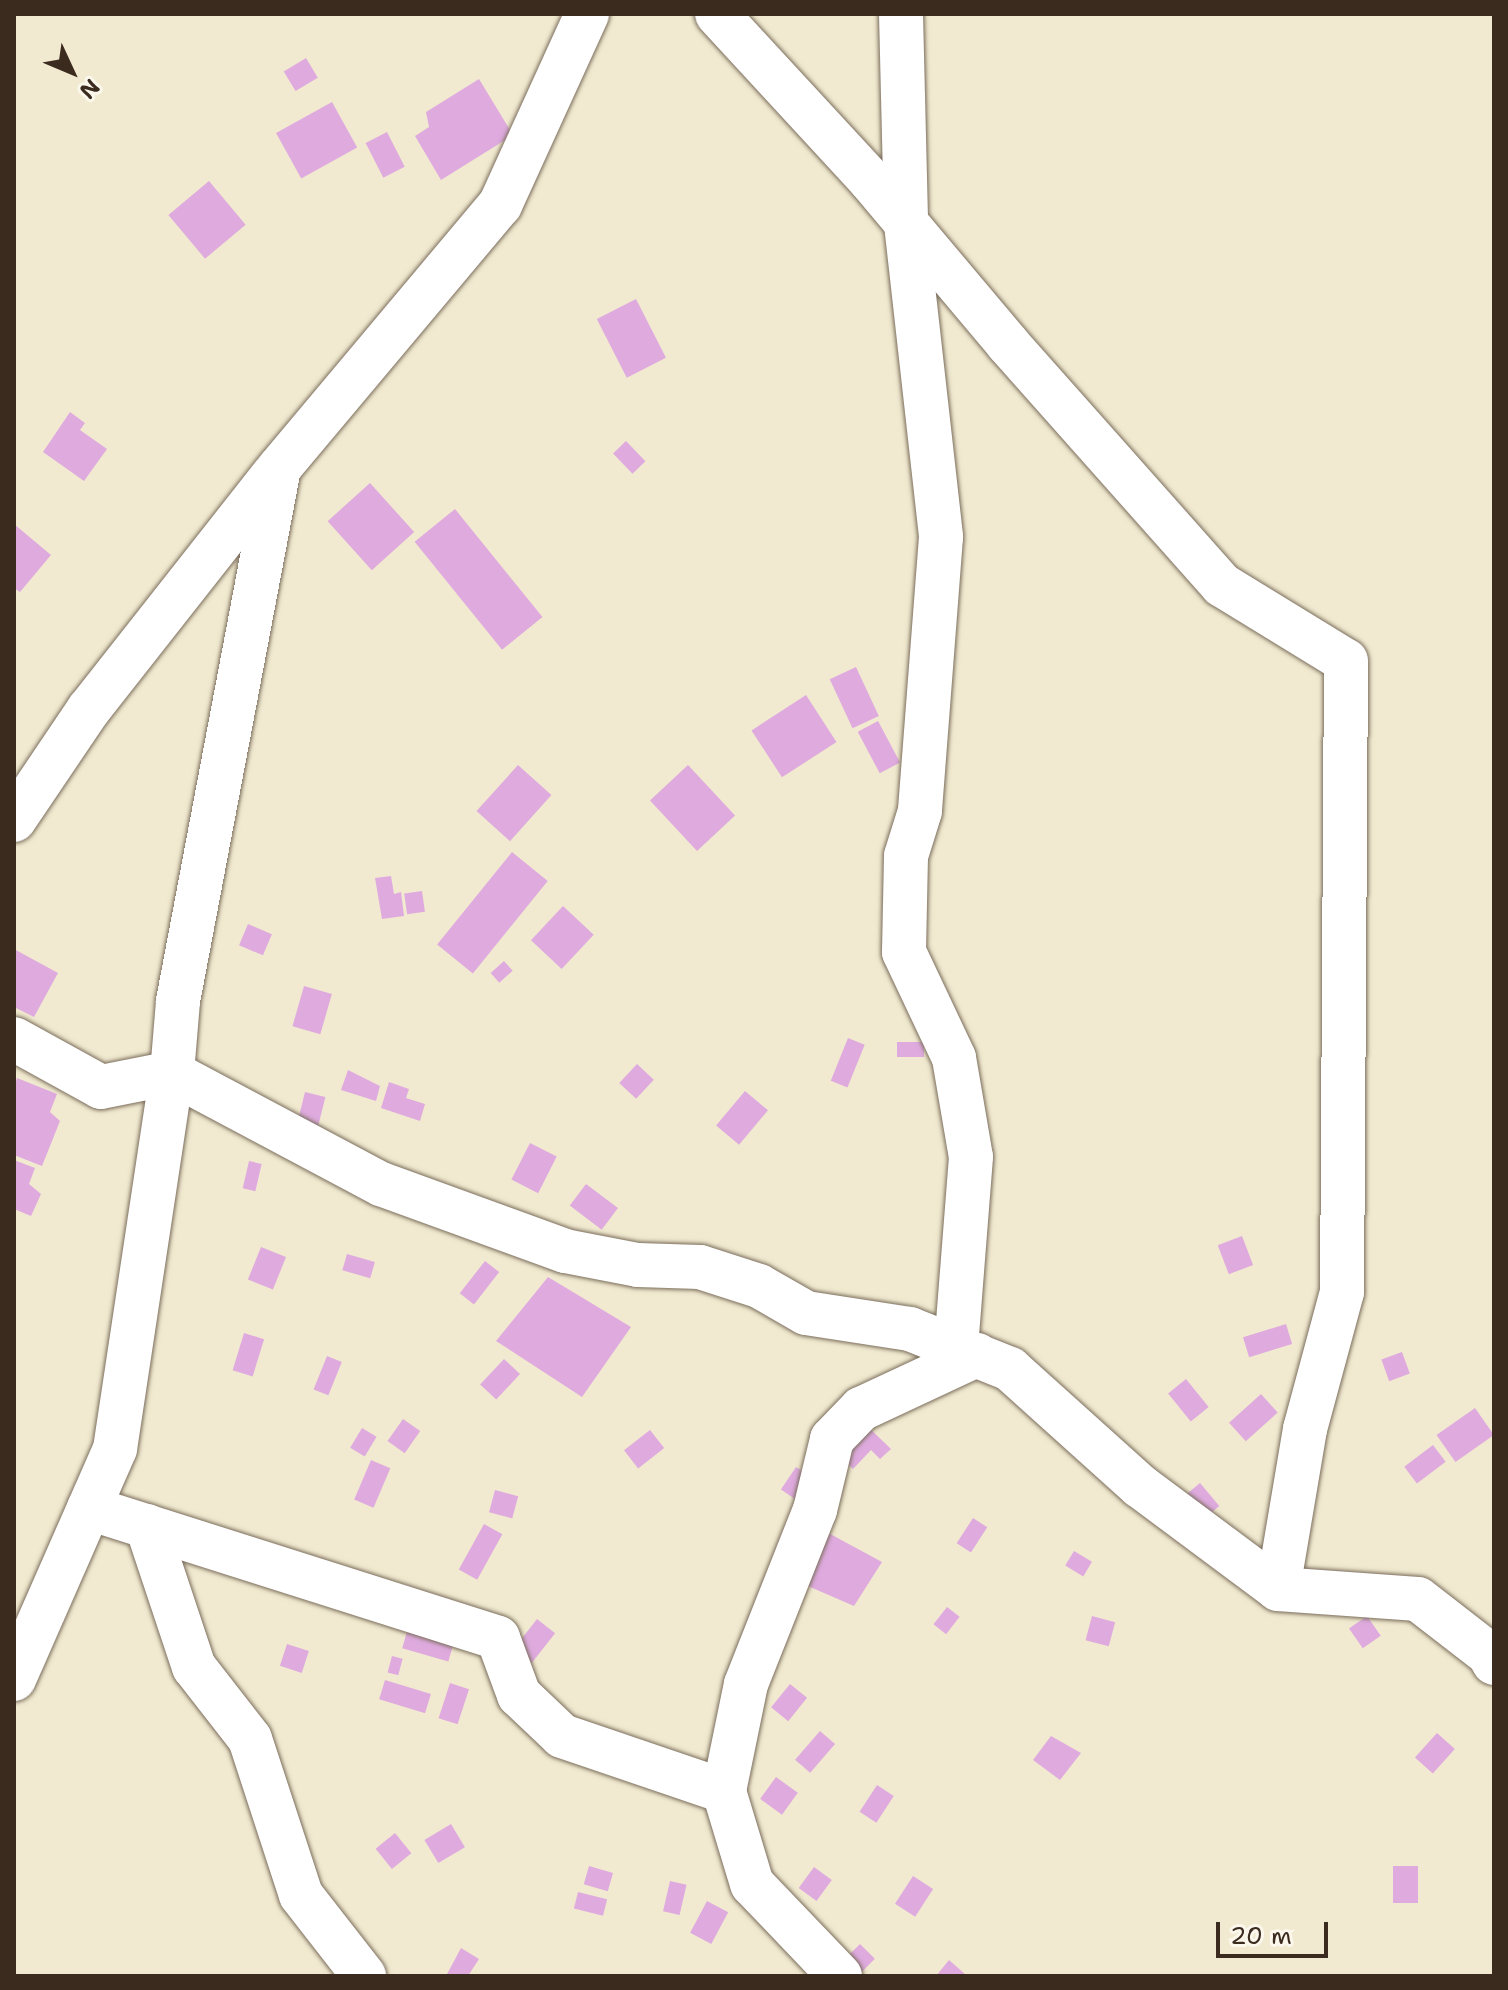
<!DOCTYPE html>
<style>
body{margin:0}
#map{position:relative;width:1508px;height:1990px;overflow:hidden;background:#f1ead0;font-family:"Shantell Sans",sans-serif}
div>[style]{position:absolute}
.building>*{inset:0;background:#dfabdf;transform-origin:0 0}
.roads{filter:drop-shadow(0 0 2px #7b6d5c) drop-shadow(0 0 2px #7b6d5c)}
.minor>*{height:44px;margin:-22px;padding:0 22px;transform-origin:22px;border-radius:22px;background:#fff}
span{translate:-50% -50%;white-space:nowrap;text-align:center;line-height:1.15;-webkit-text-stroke:6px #fbf7ec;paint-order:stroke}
.frame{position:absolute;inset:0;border:16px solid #3b2a1e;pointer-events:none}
.north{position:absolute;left:32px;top:32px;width:80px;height:80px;-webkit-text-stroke:6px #fbf7ec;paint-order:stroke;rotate:134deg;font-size:22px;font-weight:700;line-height:32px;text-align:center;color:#3b2a1e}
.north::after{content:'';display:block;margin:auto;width:28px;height:36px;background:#3b2a1e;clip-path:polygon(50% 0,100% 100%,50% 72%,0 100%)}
.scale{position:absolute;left:1216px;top:1922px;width:112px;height:36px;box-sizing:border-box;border:4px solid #3b2a1e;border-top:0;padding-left:10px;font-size:24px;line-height:28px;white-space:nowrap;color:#3b2a1e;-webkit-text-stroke:6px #fbf7ec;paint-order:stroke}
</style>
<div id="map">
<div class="building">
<i style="left:306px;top:58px;width:23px;height:26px;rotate:59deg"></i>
<i style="clip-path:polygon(479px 79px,513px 135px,441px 180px,415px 136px,429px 127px,426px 112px)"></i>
<i style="left:332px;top:102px;width:52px;height:64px;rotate:61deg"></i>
<i style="left:387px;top:132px;width:39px;height:24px;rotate:63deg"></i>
<i style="left:209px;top:181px;width:57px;height:53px;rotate:50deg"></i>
<i style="left:636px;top:299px;width:66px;height:44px;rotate:63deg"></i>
<i style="clip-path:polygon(70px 412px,85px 423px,80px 430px,107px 449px,84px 481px,43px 452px)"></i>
<i style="left:626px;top:441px;width:28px;height:18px;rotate:46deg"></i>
<i style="left:370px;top:483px;width:66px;height:57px;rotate:48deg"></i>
<i style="left:455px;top:509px;width:139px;height:52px;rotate:51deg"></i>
<i style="clip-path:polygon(14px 524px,51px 555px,20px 592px,14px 588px)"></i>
<i style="left:856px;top:667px;width:54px;height:29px;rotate:65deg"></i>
<i style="left:806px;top:695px;width:56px;height:65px;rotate:57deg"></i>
<i style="left:878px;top:721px;width:47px;height:23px;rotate:62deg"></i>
<i style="left:518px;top:765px;width:45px;height:62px;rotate:42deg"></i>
<i style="left:688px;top:765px;width:69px;height:52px;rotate:47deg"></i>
<i style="left:512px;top:852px;width:46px;height:119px;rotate:39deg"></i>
<i style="clip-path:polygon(391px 876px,394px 894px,401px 892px,404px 916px,382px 919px,375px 878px)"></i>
<i style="left:422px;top:891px;width:21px;height:18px;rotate:82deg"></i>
<i style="left:563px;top:906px;width:42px;height:47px;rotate:43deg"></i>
<i style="left:248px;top:924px;width:26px;height:23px;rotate:23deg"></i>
<i style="clip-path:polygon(14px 949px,58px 973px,34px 1017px,14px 1007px)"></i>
<i style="left:504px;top:961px;width:13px;height:18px;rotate:48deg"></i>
<i style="left:304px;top:986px;width:29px;height:42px;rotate:16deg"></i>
<i style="left:848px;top:1038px;width:18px;height:46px;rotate:22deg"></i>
<i style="left:897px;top:1042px;width:27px;height:15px"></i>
<i style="left:637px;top:1064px;width:23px;height:26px;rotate:43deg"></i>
<i style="clip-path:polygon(348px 1070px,380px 1086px,376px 1101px,341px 1090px)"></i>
<i style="clip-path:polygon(17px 1078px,57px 1094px,50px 1112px,60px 1121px,42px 1166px,14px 1155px,14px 1087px)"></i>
<i style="clip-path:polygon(389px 1082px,409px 1089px,406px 1098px,425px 1104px,420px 1121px,381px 1108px)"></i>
<i style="left:745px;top:1091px;width:30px;height:45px;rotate:40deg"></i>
<i style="left:305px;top:1092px;width:21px;height:30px;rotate:14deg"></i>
<i style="left:530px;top:1143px;width:30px;height:41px;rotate:27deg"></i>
<i style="clip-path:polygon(14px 1160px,35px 1168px,29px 1184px,41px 1194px,31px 1216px,14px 1209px)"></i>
<i style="left:249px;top:1161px;width:13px;height:28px;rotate:13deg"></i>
<i style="left:586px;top:1184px;width:40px;height:27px;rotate:37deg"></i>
<i style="left:1242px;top:1236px;width:31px;height:26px;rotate:69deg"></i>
<i style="left:261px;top:1247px;width:27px;height:35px;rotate:22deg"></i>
<i style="left:347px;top:1254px;width:29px;height:17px;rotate:16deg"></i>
<i style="left:485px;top:1261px;width:18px;height:41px;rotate:38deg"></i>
<i style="clip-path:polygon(548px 1277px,631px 1327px,582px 1397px,496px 1341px)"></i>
<i style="left:1286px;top:1324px;width:21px;height:45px;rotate:73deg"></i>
<i style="left:244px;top:1333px;width:21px;height:39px;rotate:17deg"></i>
<i style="left:1402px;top:1352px;width:23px;height:22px;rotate:70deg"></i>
<i style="left:327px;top:1356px;width:16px;height:36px;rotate:22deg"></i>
<i style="left:504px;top:1359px;width:22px;height:35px;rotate:43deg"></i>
<i style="left:1186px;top:1379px;width:36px;height:23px;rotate:51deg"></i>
<i style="left:1261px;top:1394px;width:25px;height:43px;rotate:48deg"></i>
<i style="left:1475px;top:1408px;width:33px;height:47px;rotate:55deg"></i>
<i style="left:403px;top:1419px;width:21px;height:27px;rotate:35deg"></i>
<i style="clip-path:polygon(864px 1423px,891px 1449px,880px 1459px,871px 1450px,853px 1469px,836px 1453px)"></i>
<i style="left:362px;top:1428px;width:17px;height:23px;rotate:31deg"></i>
<i style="left:650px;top:1430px;width:23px;height:33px;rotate:52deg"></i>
<i style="left:1433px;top:1445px;width:21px;height:36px;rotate:53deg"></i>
<i style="left:371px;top:1460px;width:21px;height:43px;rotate:23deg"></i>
<i style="left:796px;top:1467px;width:22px;height:27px;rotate:34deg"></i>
<i style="left:1200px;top:1483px;width:30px;height:18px;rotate:50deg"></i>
<i style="left:495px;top:1490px;width:24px;height:23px;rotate:15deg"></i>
<i style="left:973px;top:1518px;width:17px;height:30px;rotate:33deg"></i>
<i style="left:484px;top:1524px;width:21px;height:52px;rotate:29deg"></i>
<i style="clip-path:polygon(821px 1529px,882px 1562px,854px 1606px,794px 1580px)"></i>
<i style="left:1074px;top:1551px;width:21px;height:17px;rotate:31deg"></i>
<i style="left:947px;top:1607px;width:16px;height:22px;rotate:38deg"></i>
<i style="left:1092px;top:1616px;width:24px;height:25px;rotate:15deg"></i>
<i style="left:1367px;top:1616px;width:24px;height:22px;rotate:55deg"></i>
<i style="left:537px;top:1619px;width:23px;height:38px;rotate:38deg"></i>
<i style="left:408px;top:1628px;width:48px;height:21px;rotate:16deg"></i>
<i style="left:287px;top:1644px;width:23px;height:23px;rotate:18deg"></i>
<i style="left:392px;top:1656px;width:11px;height:17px;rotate:15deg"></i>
<i style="left:385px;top:1680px;width:48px;height:20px;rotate:17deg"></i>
<i style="left:450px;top:1683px;width:20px;height:37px;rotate:18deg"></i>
<i style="left:790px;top:1684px;width:22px;height:30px;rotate:39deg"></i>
<i style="left:820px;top:1731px;width:20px;height:38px;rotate:41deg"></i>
<i style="left:1437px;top:1733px;width:24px;height:33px;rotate:42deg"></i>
<i style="clip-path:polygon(1051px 1736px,1081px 1753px,1060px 1780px,1033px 1760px)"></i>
<i style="left:776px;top:1777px;width:27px;height:27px;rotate:36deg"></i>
<i style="left:877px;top:1785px;width:20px;height:32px;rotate:33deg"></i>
<i style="left:451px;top:1824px;width:27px;height:31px;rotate:59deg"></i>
<i style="left:395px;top:1833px;width:26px;height:25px;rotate:51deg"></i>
<i style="left:589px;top:1866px;width:25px;height:19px;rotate:16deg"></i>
<i style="left:1418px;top:1866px;width:37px;height:25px;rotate:90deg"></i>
<i style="left:814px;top:1867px;width:22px;height:26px;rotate:36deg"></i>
<i style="left:913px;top:1876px;width:24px;height:33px;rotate:33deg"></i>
<i style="left:670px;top:1881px;width:17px;height:31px;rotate:13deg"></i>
<i style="left:578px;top:1892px;width:30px;height:17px;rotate:14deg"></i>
<i style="left:707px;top:1901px;width:24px;height:36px;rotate:28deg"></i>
<i style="left:860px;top:1944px;width:21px;height:21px;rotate:45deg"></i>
<i style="clip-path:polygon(461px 1948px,479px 1959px,468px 1976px,446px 1976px)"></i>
<i style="clip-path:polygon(949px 1960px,965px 1974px,964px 1976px,936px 1976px)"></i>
</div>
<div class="roads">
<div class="minor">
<i style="left:717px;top:14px;width:226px;rotate:47.3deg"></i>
<i style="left:870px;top:180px;width:214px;rotate:49.9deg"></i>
<i style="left:1008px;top:344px;width:322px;rotate:48.4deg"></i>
<i style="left:1222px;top:585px;width:145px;rotate:31.5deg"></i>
<i style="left:1346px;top:661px;width:631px;rotate:90.36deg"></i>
<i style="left:1342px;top:1292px;width:142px;rotate:105.1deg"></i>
<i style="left:1305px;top:1429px;width:162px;rotate:99.6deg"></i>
<i style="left:901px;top:14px;width:210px;rotate:88.6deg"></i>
<i style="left:906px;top:224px;width:315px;rotate:83.6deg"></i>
<i style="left:941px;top:537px;width:275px;rotate:94.4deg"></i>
<i style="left:920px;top:811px;width:47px;rotate:107.3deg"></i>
<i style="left:906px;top:856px;width:96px;rotate:91.2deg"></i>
<i style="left:904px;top:952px;width:117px;rotate:64.7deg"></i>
<i style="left:954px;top:1058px;width:100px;rotate:80.3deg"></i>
<i style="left:971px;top:1157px;width:191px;rotate:94.5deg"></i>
<i style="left:14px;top:820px;width:134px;rotate:-56deg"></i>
<i style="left:89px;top:709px;width:299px;rotate:-51.8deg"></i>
<i style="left:14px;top:1039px;width:99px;rotate:28.9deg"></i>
<i style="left:101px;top:1087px;width:72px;rotate:-11.2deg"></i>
<i style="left:172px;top:1073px;width:237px;rotate:28deg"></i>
<i style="left:381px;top:1184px;width:196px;rotate:20deg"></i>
<i style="left:565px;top:1251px;width:74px;rotate:10.9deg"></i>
<i style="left:638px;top:1265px;width:62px;rotate:1.8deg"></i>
<i style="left:700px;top:1267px;width:62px;rotate:17.9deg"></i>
<i style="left:759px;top:1286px;width:54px;rotate:29.9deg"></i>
<i style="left:806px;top:1313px;width:105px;rotate:8.7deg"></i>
<i style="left:910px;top:1329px;width:108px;rotate:21.8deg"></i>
<i style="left:1010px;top:1369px;width:175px;rotate:42deg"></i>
<i style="left:1140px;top:1486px;width:172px;rotate:36.7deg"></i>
<i style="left:1278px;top:1589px;width:140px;rotate:4.1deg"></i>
<i style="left:1418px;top:1599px;width:90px;rotate:37.8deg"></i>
<i style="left:1489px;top:1654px;width:10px;rotate:61deg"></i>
<i style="left:89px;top:1508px;width:429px;rotate:17.6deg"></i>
<i style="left:498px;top:1638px;width:61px;rotate:69.8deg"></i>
<i style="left:519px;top:1695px;width:59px;rotate:43.6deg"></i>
<i style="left:562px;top:1736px;width:171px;rotate:18.8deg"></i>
<i style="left:147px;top:1526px;width:149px;rotate:71.6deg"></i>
<i style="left:194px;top:1667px;width:91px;rotate:52.1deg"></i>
<i style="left:250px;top:1739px;width:164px;rotate:71.9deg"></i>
<i style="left:301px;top:1895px;width:103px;rotate:52.1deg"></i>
<i style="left:14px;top:1679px;width:251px;rotate:-66.3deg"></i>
<i style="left:115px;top:1449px;width:380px;rotate:-81.4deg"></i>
<i style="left:172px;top:1073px;width:72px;rotate:-85.2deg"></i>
<i style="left:178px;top:1001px;width:542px;rotate:-79.27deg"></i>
<i style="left:279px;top:468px;width:344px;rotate:-50deg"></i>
<i style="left:500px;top:205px;width:210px;rotate:-65.5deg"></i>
<i style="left:840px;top:1976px;width:127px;rotate:-133.7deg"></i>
<i style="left:752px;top:1884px;width:97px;rotate:-106.8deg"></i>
<i style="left:724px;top:1791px;width:109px;rotate:-78.4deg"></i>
<i style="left:746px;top:1684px;width:187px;rotate:-68.4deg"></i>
<i style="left:815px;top:1510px;width:73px;rotate:-76.5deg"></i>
<i style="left:832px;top:1439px;width:42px;rotate:-46deg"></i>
<i style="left:861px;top:1409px;width:128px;rotate:-25deg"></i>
</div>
</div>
<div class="frame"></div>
<div class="north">N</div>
<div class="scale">20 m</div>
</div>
